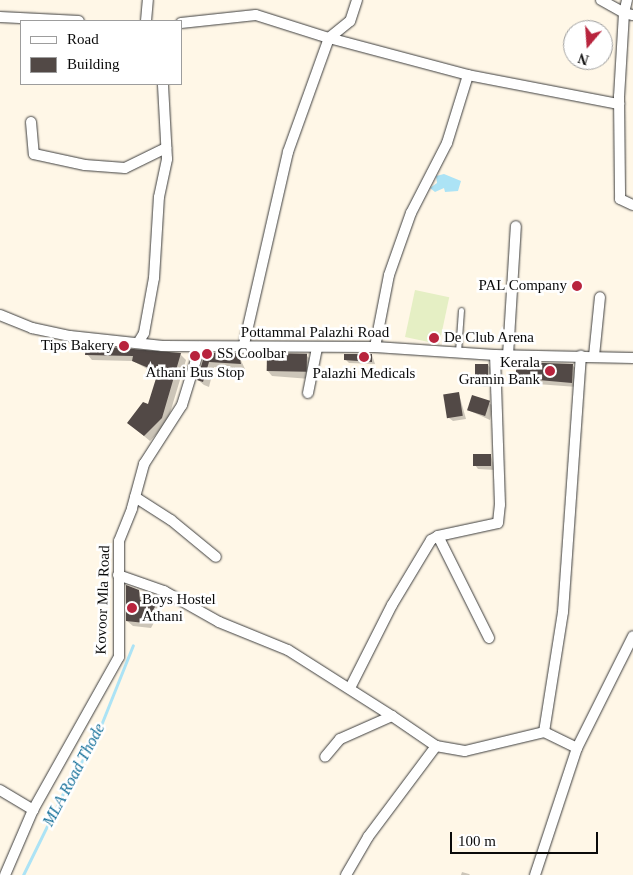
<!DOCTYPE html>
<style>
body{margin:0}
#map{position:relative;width:633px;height:875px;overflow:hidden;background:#fff7e7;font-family:"Times New Roman",serif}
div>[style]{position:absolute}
.pitch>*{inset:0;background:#e5efc4;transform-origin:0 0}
.water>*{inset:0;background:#ace3f5}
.shadow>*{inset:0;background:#0003}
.stream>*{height:3px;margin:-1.5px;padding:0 1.5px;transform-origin:1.5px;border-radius:1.5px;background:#ace3f5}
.building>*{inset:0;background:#524946;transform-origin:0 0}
.roads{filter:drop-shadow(0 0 1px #3d3d3d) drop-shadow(0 0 1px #3d3d3d)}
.lane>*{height:5px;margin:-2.5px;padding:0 2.5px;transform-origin:2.5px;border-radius:2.5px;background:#fff}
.street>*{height:10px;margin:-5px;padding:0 5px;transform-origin:5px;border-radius:5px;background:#fff}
.dots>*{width:14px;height:14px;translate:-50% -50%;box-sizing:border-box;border:2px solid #fff;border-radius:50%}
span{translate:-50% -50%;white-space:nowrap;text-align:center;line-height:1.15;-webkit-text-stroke:5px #fff;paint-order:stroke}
.poi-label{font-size:15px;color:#0a0a0a}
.right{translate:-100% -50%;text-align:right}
.left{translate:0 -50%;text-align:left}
.street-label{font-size:15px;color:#0a0a0a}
.water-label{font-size:16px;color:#157099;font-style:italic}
.legend{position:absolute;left:20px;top:20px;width:162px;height:65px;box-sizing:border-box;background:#fff;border:1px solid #9d9d9d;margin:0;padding:6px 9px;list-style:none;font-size:15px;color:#0a0a0a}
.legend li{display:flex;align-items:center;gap:10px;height:25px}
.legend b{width:25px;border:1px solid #9d9d9d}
.north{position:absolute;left:563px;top:20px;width:50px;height:50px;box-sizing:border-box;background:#fff;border:1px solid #9d9d9d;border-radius:50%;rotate:198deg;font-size:14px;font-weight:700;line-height:20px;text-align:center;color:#0a0a0a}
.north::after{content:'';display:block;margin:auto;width:18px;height:22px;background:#b8243d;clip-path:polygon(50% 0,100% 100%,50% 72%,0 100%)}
.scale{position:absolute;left:450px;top:832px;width:148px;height:22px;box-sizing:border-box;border:2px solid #0a0a0a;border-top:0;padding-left:6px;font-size:15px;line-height:18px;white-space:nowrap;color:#0a0a0a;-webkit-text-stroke:4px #fff;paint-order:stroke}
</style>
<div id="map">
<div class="pitch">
<i style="left:415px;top:290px;width:35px;height:48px;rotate:12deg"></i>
</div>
<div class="water">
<i style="clip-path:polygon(444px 174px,461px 181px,458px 191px,445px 192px,444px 188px,435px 192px,430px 188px,437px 183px,436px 176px)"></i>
</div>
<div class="shadow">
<i style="clip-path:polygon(87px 354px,180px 354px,186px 360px,167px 423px,150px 441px,128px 423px,148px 406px,158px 375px,133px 361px,92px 360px)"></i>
<i style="clip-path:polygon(206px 354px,238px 354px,245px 369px,214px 367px,209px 387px,204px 385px,198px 380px)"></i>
<i style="clip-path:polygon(372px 355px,375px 364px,349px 363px,345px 359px)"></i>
<i style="clip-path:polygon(307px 356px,312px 361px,310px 379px,272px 376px,267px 370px)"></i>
<i style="clip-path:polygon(488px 365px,491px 369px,492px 386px,481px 387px,477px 383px)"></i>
<i style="clip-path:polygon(572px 365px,578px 370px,577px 387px,523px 383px,518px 378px)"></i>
<i style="clip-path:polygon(459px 394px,466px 419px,453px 421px,449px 418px)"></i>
<i style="clip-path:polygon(489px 403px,493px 406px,490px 420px,468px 410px)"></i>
<i style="clip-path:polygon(491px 456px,495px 470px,478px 469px,475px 465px)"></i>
<i style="clip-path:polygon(139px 591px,145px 602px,157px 603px,162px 608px,151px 628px,133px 626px,127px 621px)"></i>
<i style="clip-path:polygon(462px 872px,469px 874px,470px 875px,461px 875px)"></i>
</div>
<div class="stream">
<i style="left:23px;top:875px;width:100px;rotate:-63.9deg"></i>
<i style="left:67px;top:785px;width:53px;rotate:-58.1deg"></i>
<i style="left:95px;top:740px;width:102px;rotate:-68.2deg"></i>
</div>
<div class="building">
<i style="clip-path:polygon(86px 345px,181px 353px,162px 418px,144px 436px,127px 423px,143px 402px,148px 404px,158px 372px,132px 361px,133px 356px,85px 355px)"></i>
<i style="clip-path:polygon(205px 353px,239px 353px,241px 364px,209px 362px,203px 382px,197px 380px)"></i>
<i style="left:267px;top:353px;width:40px;height:18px;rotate:1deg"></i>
<i style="clip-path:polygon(344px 354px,372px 354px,372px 362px,344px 360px)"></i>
<i style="clip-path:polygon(516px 362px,573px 364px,572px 383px,516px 378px)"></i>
<i style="left:475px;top:364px;width:13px;height:20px"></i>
<i style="left:459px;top:392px;width:24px;height:16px;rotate:81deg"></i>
<i style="left:472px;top:395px;width:19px;height:16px;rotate:18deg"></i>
<i style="left:473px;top:454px;width:18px;height:12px"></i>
<i style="clip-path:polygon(126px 585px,139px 590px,140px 600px,158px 602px,145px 623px,126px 621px)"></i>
</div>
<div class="roads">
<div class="lane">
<i style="left:458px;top:352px;width:42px;rotate:-85.9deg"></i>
</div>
<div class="street">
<i style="left:357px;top:0;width:22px;rotate:108deg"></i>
<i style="left:350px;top:21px;width:27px;rotate:141deg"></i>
<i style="left:329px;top:38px;width:144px;rotate:14.9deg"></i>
<i style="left:601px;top:0;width:26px;rotate:29deg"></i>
<i style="left:624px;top:13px;width:83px;rotate:93.4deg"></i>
<i style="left:619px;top:96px;width:103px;rotate:89.4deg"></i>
<i style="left:620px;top:199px;width:14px;rotate:25deg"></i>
<i style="left:627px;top:0;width:13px;rotate:103deg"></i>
<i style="left:624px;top:13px;width:9px;rotate:13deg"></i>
<i style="left:0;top:17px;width:79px;rotate:2.9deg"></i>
<i style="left:146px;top:21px;width:21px;rotate:-85deg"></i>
<i style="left:181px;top:23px;width:75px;rotate:-6.1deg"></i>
<i style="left:256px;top:15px;width:77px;rotate:17.5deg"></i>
<i style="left:329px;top:38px;width:121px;rotate:109.8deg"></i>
<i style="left:288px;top:152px;width:201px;rotate:102.9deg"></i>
<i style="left:31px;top:122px;width:32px;rotate:85deg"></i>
<i style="left:34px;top:154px;width:52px;rotate:12.2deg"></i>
<i style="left:85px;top:165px;width:40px;rotate:4.3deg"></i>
<i style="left:125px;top:168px;width:46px;rotate:-26deg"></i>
<i style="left:0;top:315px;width:35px;rotate:22deg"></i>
<i style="left:32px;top:328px;width:39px;rotate:12deg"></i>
<i style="left:70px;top:336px;width:93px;rotate:6.2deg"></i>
<i style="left:162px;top:346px;width:213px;rotate:0.3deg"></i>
<i style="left:375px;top:347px;width:120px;rotate:3.8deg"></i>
<i style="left:495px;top:355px;width:138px;rotate:1.2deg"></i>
<i style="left:138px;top:343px;width:12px;rotate:-59deg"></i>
<i style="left:144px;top:333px;width:56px;rotate:-79.7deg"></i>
<i style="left:154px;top:278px;width:81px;rotate:-86.5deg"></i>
<i style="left:159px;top:197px;width:39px;rotate:-78deg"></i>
<i style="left:167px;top:159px;width:75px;rotate:-93.1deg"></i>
<i style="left:375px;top:347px;width:73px;rotate:-79deg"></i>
<i style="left:389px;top:275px;width:66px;rotate:-70.5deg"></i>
<i style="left:411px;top:213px;width:79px;rotate:-62.8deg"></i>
<i style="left:447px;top:143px;width:71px;rotate:-72.8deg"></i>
<i style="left:468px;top:75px;width:154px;rotate:10.9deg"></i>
<i style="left:508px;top:355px;width:129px;rotate:-86.5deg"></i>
<i style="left:594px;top:356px;width:59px;rotate:-84.2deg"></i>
<i style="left:308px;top:393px;width:46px;rotate:-78.7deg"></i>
<i style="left:135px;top:497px;width:43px;rotate:32.6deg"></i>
<i style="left:171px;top:520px;width:58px;rotate:39.4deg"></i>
<i style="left:438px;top:536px;width:114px;rotate:63.4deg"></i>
<i style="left:118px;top:575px;width:49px;rotate:19.2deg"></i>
<i style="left:164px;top:591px;width:63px;rotate:29.4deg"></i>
<i style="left:219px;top:622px;width:74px;rotate:22.1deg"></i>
<i style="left:288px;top:650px;width:123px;rotate:32.4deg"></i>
<i style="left:392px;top:716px;width:57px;rotate:156.1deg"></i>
<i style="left:340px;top:739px;width:23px;rotate:130deg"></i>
<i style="left:350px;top:688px;width:93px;rotate:-63.2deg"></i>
<i style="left:392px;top:605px;width:76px;rotate:-59deg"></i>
<i style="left:431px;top:540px;width:8px;rotate:-30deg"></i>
<i style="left:438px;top:536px;width:61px;rotate:-12.2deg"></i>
<i style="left:498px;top:523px;width:18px;rotate:-84deg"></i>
<i style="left:500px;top:505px;width:150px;rotate:-91.9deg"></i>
<i style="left:436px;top:746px;width:29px;rotate:10deg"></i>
<i style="left:465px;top:751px;width:81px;rotate:-13.5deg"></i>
<i style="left:577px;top:748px;width:37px;rotate:-154deg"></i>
<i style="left:544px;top:732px;width:121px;rotate:-81deg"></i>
<i style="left:563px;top:612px;width:257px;rotate:-86deg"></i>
<i style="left:0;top:790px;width:39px;rotate:31deg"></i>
<i style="left:5px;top:875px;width:71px;rotate:-66.7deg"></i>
<i style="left:33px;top:810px;width:176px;rotate:-60.7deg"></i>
<i style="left:119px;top:657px;width:116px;rotate:-90deg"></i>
<i style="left:119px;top:541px;width:35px;rotate:-68deg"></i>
<i style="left:132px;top:508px;width:46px;rotate:-74.7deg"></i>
<i style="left:144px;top:464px;width:70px;rotate:-57.2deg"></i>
<i style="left:182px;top:405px;width:61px;rotate:-72.8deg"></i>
<i style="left:346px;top:875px;width:44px;rotate:-59.9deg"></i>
<i style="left:368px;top:837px;width:114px;rotate:-53.2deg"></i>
<i style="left:436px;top:746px;width:53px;rotate:-145.7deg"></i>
<i style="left:535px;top:875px;width:134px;rotate:-71.7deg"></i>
<i style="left:577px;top:748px;width:125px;rotate:-63.4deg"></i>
</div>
</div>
<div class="dots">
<i style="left:577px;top:286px;background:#b8243d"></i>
<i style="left:434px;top:338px;background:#b8243d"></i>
<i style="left:124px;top:346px;background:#b8243d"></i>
<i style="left:207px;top:354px;background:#b8243d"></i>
<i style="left:195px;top:356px;background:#b8243d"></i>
<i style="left:364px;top:357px;background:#b8243d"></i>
<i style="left:550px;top:371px;background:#b8243d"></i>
<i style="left:132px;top:608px;background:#b8243d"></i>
</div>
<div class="poi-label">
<span class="right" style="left:567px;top:286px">PAL Company</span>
<span class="left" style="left:444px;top:338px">De Club Arena</span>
<span class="right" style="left:114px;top:346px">Tips Bakery</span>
<span class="left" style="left:217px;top:354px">SS Coolbar</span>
<span class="right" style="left:540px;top:371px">Kerala<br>Gramin Bank</span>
<span style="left:195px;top:373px">Athani Bus Stop</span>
<span style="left:364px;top:374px">Palazhi Medicals</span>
<span class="left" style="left:142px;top:608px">Boys Hostel<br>Athani</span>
</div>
<div class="street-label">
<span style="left:315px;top:333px">Pottammal Palazhi Road</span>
<span style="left:103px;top:600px;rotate:-88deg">Kovoor Mla Road</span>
</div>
<div class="water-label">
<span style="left:74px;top:775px;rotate:-62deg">MLA Road Thode</span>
</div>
<ul class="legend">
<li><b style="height:6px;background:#fff"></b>Road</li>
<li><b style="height:14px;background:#524946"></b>Building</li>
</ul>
<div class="north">N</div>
<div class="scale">100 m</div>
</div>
